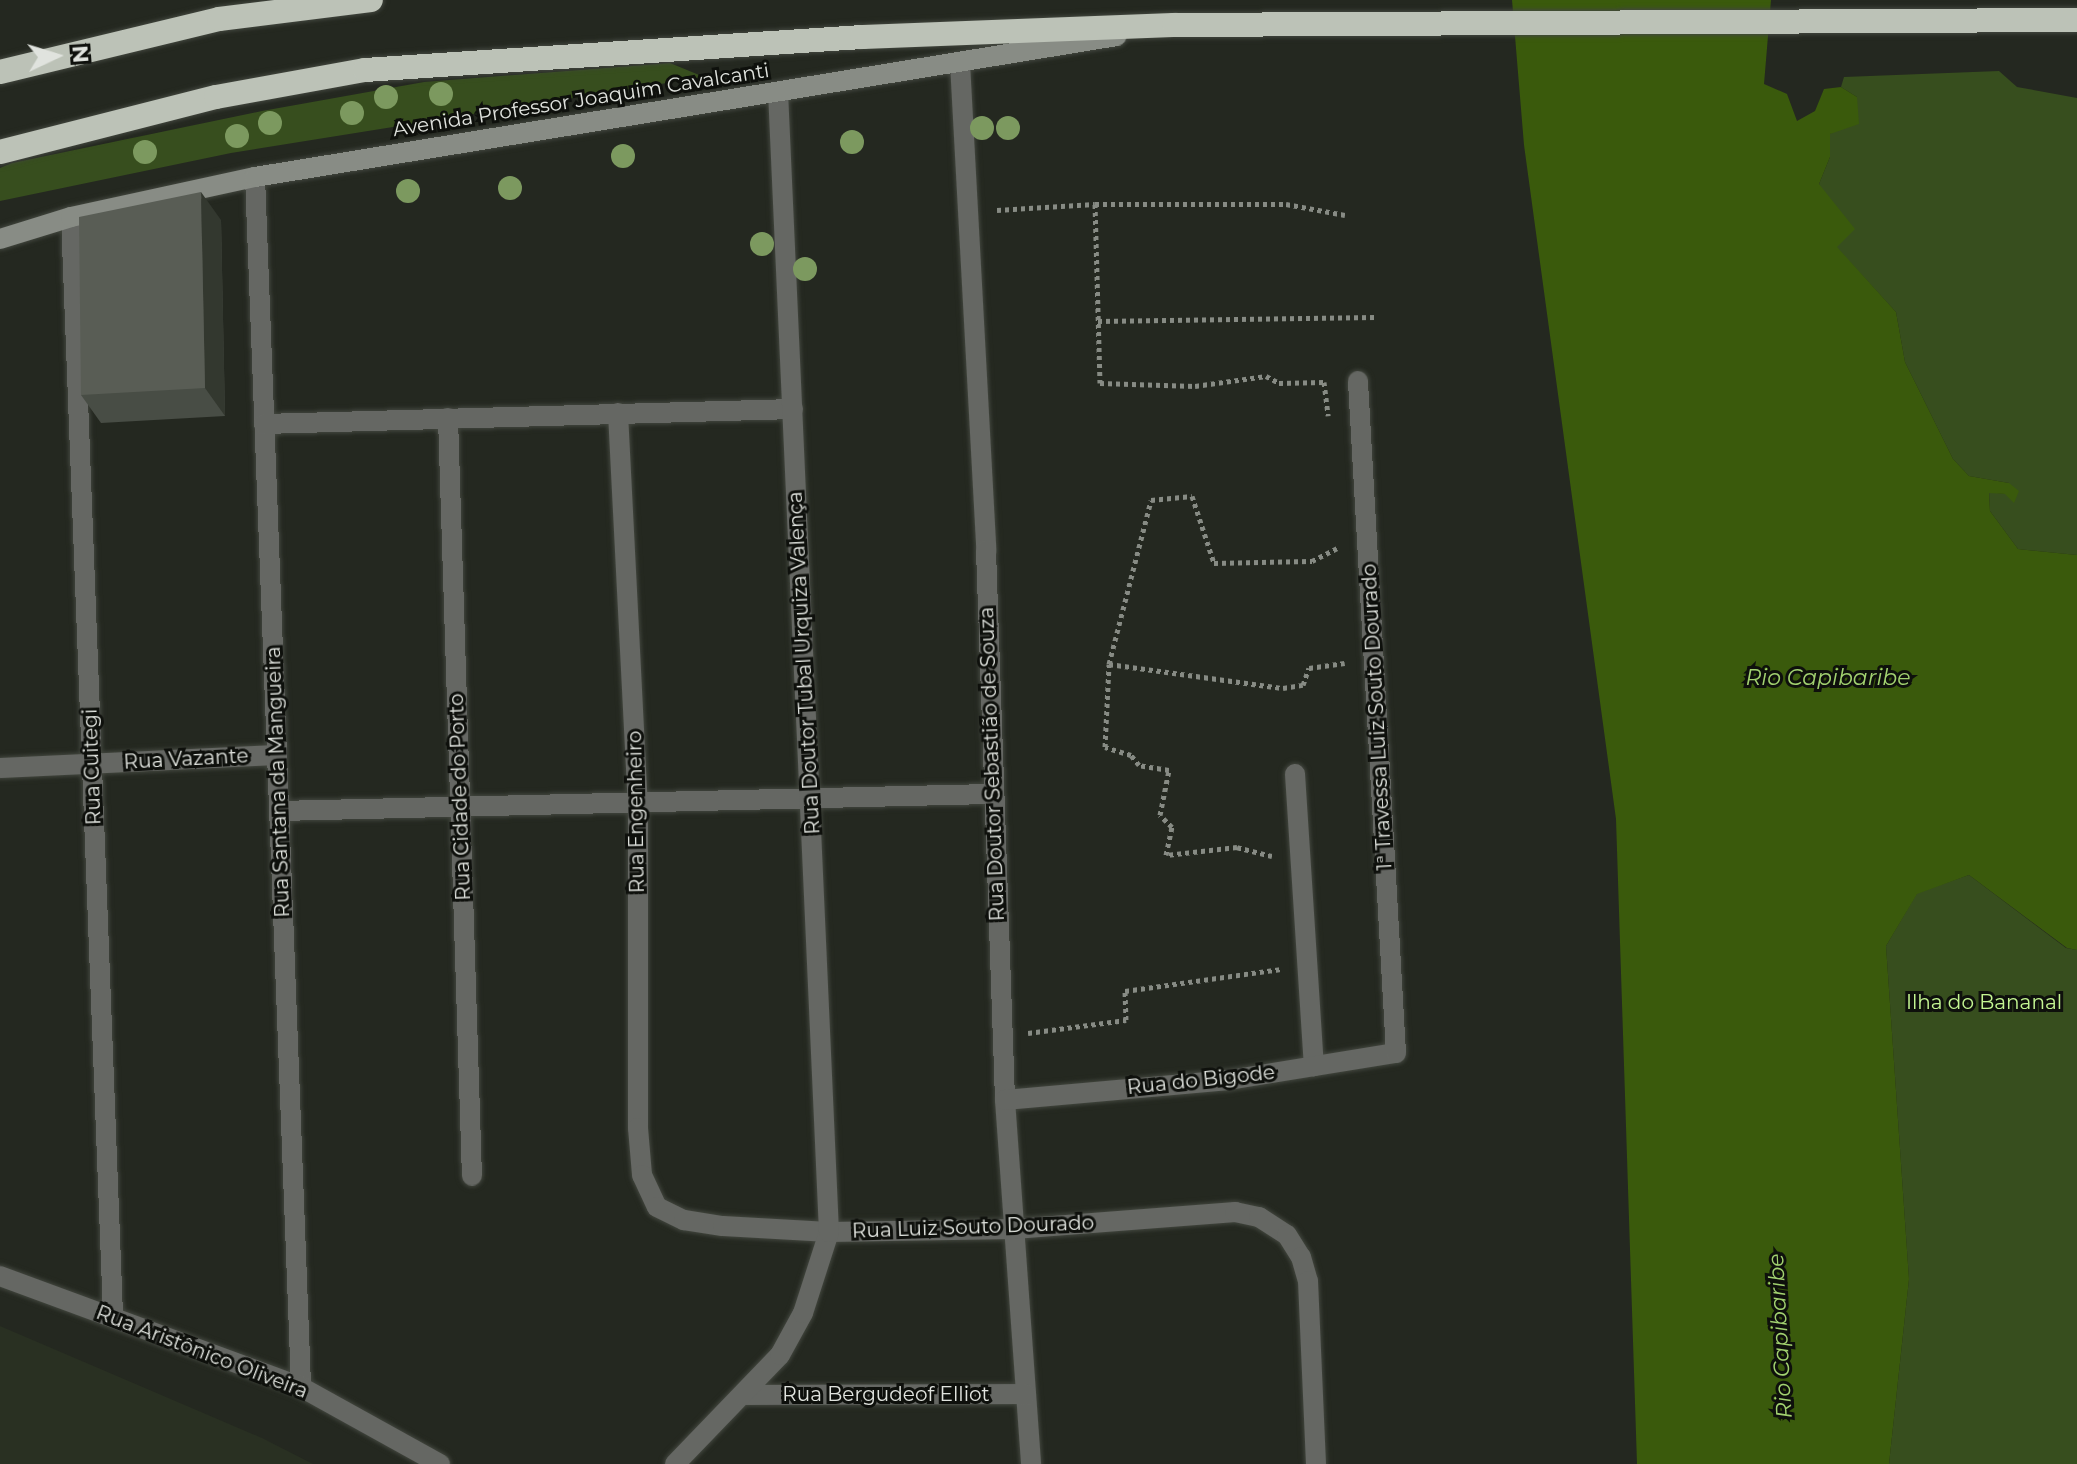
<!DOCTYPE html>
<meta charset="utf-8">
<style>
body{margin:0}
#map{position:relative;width:2077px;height:1464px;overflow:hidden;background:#242820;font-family:Montserrat,sans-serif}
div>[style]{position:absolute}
.built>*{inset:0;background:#293022}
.green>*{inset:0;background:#374e1e}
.water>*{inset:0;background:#3a5a0c}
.path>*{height:5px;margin-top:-2.5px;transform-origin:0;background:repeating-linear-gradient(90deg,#878b84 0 4px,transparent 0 8px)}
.roads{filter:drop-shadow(0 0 2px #42463e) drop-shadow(0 0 2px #42463e)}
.street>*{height:20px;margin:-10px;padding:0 10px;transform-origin:10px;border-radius:10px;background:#656763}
.secondary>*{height:20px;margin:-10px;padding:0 10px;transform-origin:10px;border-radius:10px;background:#888c85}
.highway>*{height:24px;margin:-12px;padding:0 12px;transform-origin:12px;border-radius:12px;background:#bcc2b7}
.trees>*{width:24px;height:24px;margin:-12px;border-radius:50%;background:#7c995f}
.wall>*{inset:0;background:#484d45}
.shaded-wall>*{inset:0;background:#33382f}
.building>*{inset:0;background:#595d55}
span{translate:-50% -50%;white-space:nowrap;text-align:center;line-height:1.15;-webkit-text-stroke:6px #0e100c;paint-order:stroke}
.street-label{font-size:20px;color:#e0e3de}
.park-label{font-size:20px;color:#c4f692}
.water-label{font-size:22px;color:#a2d270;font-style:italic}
.north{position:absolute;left:16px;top:16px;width:80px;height:80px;-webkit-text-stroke:6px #0e100c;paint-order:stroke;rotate:86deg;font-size:22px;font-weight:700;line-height:32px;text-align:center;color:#e0e3de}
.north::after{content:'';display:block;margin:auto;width:28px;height:36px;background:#e0e3de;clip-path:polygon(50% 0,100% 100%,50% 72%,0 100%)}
</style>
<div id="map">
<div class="built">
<i style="clip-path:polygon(0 1326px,262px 1438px,313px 1464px,0 1464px)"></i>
</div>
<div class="green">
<i style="clip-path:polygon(670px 63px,704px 77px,231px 153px,0 201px,0 168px,12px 163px,262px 111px,424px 82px)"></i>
<i style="clip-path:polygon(1999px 71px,2017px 87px,2077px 98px,2077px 555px,2018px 549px,1990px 511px,1989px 492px,2005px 494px,2009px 483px,1969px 476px,1953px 459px,1905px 362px,1896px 312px,1836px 247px,1819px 184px,1830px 157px,1830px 134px,1841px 126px,1857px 97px,1841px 87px,1844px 77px)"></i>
<i style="clip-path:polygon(1969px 875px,2066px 948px,2077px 950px,2077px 1464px,1889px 1464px,1909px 1279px,1886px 946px,1917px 893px)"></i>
</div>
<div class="water">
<i style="clip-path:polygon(1512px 0,1771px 0,1764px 84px,1787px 94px,1797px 121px,1815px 111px,1824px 89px,1841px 87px,1857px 97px,1859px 124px,1830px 134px,1830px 157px,1819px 184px,1855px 229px,1837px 247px,1896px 312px,1905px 362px,1953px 459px,1969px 476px,2009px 483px,2019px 491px,2014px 503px,2005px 494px,1989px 493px,1990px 511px,2018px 549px,2077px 555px,2077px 950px,2067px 948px,1969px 875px,1917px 894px,1886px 946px,1909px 1279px,1889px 1464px,1637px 1464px,1616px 819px,1524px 145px)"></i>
</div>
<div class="path">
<i style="left:1095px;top:204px;width:191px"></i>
<i style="left:1286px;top:204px;width:60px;rotate:10.6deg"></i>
<i style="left:997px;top:210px;width:98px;rotate:-3.5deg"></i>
<i style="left:1095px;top:204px;width:179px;rotate:88.4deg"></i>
<i style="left:1100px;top:383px;width:95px;rotate:1.8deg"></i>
<i style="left:1195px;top:386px;width:72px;rotate:-8deg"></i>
<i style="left:1266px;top:376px;width:15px;rotate:28deg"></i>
<i style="left:1279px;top:383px;width:45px;rotate:-1.3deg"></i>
<i style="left:1324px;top:382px;width:34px;rotate:83deg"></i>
<i style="left:1098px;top:321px;width:278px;rotate:-0.8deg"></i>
<i style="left:1109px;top:664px;width:176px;rotate:7.9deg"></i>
<i style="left:1283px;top:688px;width:20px;rotate:-9deg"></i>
<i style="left:1303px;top:685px;width:18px;rotate:-71deg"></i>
<i style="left:1309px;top:668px;width:36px;rotate:-8deg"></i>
<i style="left:1272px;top:856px;width:36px;rotate:-166deg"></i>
<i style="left:1237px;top:847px;width:71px;rotate:173.6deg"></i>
<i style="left:1166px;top:855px;width:29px;rotate:-78deg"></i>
<i style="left:1172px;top:827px;width:17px;rotate:-135deg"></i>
<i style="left:1160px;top:815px;width:46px;rotate:-78.7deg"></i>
<i style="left:1169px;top:770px;width:30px;rotate:-171deg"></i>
<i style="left:1139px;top:765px;width:13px;rotate:-129deg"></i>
<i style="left:1131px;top:755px;width:27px;rotate:-163deg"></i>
<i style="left:1105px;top:747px;width:83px;rotate:-87.2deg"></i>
<i style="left:1109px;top:664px;width:169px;rotate:-75.6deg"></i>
<i style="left:1151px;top:500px;width:41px;rotate:-5.6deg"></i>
<i style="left:1192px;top:496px;width:71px;rotate:71.8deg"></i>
<i style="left:1214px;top:563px;width:98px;rotate:-1.2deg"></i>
<i style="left:1312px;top:561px;width:28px;rotate:-27deg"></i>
<i style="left:1028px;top:1033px;width:99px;rotate:-7.6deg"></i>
<i style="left:1126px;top:1020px;width:29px;rotate:-92deg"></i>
<i style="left:1125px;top:991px;width:159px;rotate:-8deg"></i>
</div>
<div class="roads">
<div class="street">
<i style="left:960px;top:63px;width:488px;rotate:86.9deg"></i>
<i style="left:986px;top:550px;width:550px;rotate:88.02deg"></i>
<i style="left:1005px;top:1100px;width:365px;rotate:85.9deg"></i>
<i style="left:255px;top:177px;width:1211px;rotate:87.82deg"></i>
<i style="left:71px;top:217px;width:1101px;rotate:87.81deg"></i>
<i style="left:618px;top:413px;width:390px;rotate:87.1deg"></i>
<i style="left:638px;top:802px;width:326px;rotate:90deg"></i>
<i style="left:638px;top:1128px;width:47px;rotate:85.1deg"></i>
<i style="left:642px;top:1175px;width:35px;rotate:65deg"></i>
<i style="left:657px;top:1207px;width:30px;rotate:26deg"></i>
<i style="left:684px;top:1220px;width:39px;rotate:9deg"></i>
<i style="left:723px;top:1226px;width:106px;rotate:3.2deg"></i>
<i style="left:829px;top:1232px;width:185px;rotate:-0.9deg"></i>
<i style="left:1014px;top:1229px;width:222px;rotate:-4.4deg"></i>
<i style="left:1235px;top:1212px;width:25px;rotate:12deg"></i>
<i style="left:1259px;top:1217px;width:33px;rotate:33deg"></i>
<i style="left:1287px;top:1235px;width:26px;rotate:58deg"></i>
<i style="left:1301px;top:1257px;width:25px;rotate:74deg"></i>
<i style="left:1308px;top:1281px;width:183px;rotate:87.5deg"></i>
<i style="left:448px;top:418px;width:758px;rotate:88.19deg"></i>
<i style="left:264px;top:424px;width:529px;rotate:-1.62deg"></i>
<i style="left:0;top:768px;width:277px;rotate:-2.7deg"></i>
<i style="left:1295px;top:774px;width:293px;rotate:86.3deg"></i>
<i style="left:279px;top:811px;width:712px;rotate:-1.37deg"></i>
<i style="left:1005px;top:1100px;width:225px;rotate:-5.1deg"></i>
<i style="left:1229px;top:1080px;width:169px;rotate:-9.2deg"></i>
<i style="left:1396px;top:1053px;width:673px;rotate:-93.24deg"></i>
<i style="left:0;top:1276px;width:321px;rotate:20.2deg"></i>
<i style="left:301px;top:1387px;width:159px;rotate:29deg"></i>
<i style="left:745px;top:1395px;width:281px;rotate:-0.2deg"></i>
<i style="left:675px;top:1464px;width:151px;rotate:-46.1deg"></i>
<i style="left:780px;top:1355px;width:48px;rotate:-61.3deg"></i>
<i style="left:803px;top:1313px;width:85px;rotate:-72.2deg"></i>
<i style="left:829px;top:1232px;width:1140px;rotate:-92.56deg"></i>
</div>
<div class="secondary">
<i style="left:0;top:239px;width:74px;rotate:-17.2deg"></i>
<i style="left:71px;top:217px;width:188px;rotate:-12.3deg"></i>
<i style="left:255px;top:177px;width:873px;rotate:-9.29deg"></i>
</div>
<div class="highway">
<i style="left:0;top:72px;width:225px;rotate:-13.6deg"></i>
<i style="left:219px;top:19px;width:153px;rotate:-7.1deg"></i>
<i style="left:0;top:152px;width:223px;rotate:-14.3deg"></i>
<i style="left:216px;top:97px;width:151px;rotate:-10.3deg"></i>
<i style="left:365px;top:70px;width:498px;rotate:-3.8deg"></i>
<i style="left:862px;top:37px;width:312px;rotate:-2.2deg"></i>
<i style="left:1174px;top:25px;width:903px;rotate:-0.32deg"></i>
</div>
</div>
<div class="trees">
<i style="left:441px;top:94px"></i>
<i style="left:386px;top:97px"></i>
<i style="left:352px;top:113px"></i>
<i style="left:270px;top:123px"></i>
<i style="left:982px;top:128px"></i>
<i style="left:1008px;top:128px"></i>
<i style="left:237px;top:136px"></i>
<i style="left:852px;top:142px"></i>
<i style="left:145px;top:152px"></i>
<i style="left:623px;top:156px"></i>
<i style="left:510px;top:188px"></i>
<i style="left:408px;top:191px"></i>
<i style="left:762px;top:244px"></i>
<i style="left:805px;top:269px"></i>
</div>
<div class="wall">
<i style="clip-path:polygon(221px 220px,225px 416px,101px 423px,81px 395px)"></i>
</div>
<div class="shaded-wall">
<i style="clip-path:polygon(201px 192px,221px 220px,225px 416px,205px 388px)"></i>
</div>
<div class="building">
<i style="clip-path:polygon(201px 192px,205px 388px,81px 395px,79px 217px)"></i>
</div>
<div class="street-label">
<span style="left:581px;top:100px;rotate:-9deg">Avenida Professor Joaquim Cavalcanti</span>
<span style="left:804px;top:663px;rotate:-93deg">Rua Doutor Tubal Urquiza Valença</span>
<span style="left:1377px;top:717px;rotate:-93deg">1ª Travessa Luiz Souto Dourado</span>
<span style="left:186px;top:759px;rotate:-3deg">Rua Vazante</span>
<span style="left:992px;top:764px;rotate:-92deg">Rua Doutor Sebastião de Souza</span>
<span style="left:92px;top:767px;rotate:-92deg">Rua Cuitegi</span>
<span style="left:278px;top:782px;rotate:-92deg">Rua Santana da Mangueira</span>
<span style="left:460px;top:797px;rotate:-92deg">Rua Cidade do Porto</span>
<span style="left:636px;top:812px;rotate:-91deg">Rua Engenheiro</span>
<span style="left:1201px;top:1080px;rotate:-6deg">Rua do Bigode</span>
<span style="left:973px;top:1227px;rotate:-2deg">Rua Luiz Souto Dourado</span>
<span style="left:202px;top:1352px;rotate:21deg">Rua Aristônico Oliveira</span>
<span style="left:886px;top:1394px">Rua Bergudeof Elliot</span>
</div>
<div class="park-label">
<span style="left:1984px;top:1002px">Ilha do Bananal</span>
</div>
<div class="water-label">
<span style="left:1828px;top:678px">Rio Capibaribe</span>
<span style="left:1780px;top:1336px;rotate:-93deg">Rio Capibaribe</span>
</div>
<div class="north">N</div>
</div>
